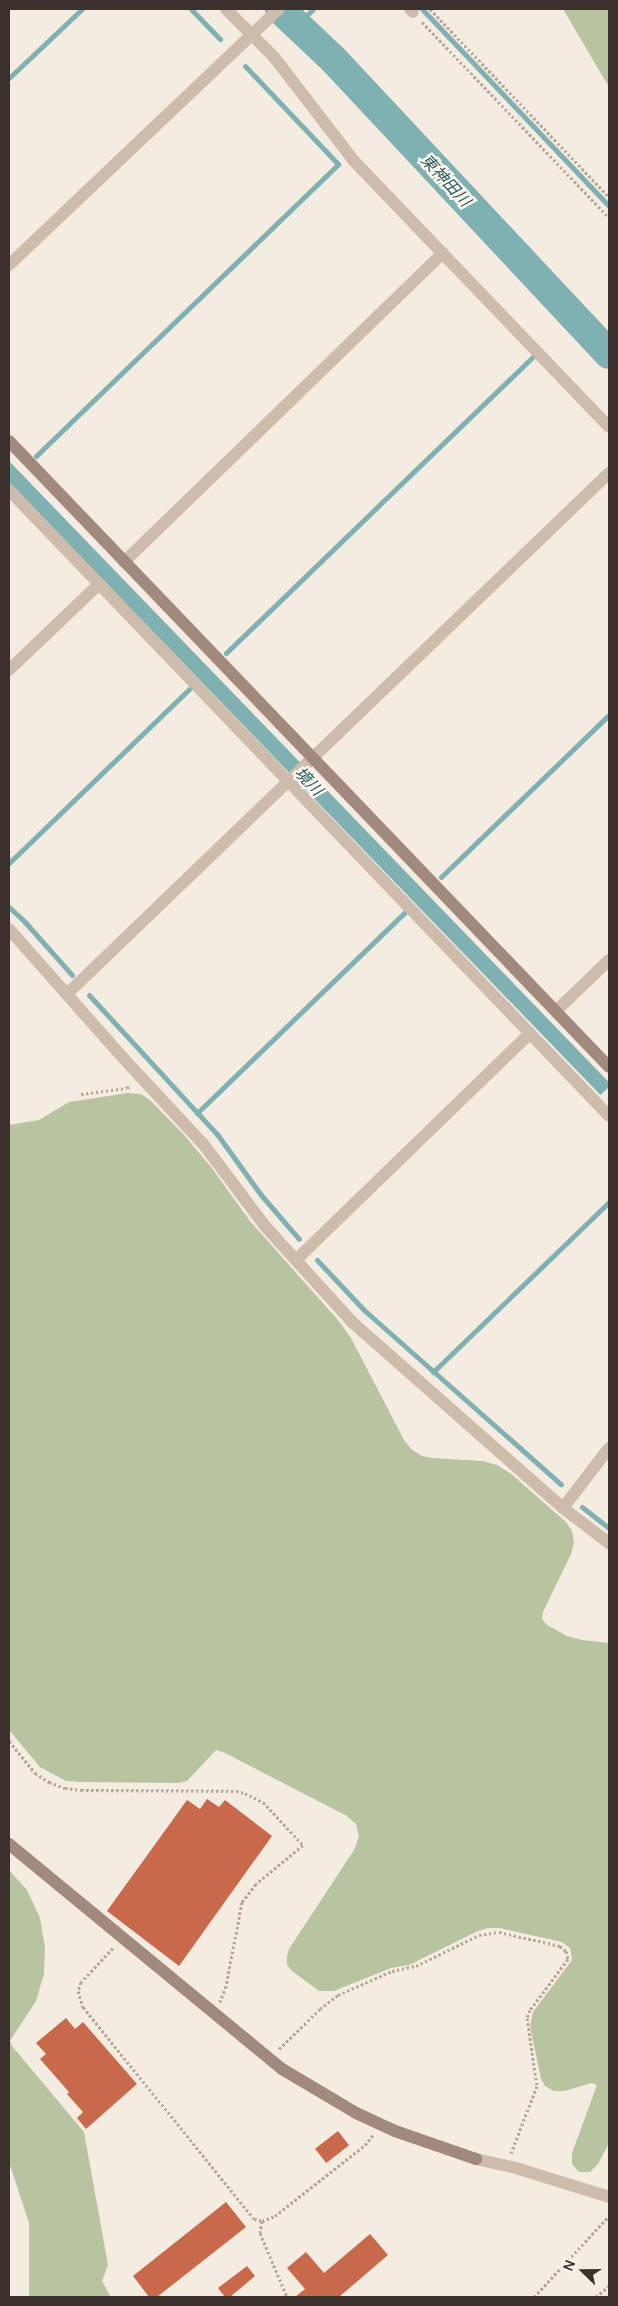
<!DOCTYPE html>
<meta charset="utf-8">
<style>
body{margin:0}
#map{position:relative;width:618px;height:2306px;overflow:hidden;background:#f4ebe1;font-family:Manrope,"Noto Sans JP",sans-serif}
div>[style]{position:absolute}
.green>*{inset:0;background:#b8c4a0}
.water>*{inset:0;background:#7fb0b2;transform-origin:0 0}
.stream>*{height:5px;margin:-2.5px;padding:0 2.5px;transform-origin:2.5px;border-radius:2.5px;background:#7fb0b2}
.river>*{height:30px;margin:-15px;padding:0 15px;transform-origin:15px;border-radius:15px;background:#7fb0b2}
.building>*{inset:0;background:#c8694b;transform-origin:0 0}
.path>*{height:3px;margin-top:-1.5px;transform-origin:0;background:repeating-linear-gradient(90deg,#b9a596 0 2.5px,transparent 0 5px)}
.street>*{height:12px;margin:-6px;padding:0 6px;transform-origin:6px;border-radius:6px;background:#cdbbac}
.secondary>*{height:12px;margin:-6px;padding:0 6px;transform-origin:6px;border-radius:6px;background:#a18a7d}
span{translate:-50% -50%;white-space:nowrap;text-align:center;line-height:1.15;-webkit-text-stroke:5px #fbf5ee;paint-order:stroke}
.water-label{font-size:16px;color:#1f5a5e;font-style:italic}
.frame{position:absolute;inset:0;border:10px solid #3b302b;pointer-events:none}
.north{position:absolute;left:558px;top:2246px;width:50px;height:50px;-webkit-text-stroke:4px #fbf5ee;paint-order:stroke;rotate:292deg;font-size:14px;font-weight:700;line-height:20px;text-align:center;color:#3b302b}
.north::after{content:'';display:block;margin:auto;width:18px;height:22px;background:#3b302b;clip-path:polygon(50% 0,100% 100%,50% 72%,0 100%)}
</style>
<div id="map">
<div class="green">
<i style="clip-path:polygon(563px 9px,609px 9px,609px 87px)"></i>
<i style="clip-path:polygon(128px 1093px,141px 1094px,151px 1101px,184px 1135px,211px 1167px,250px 1221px,338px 1320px,351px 1338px,404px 1440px,411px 1449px,422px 1456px,432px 1458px,482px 1461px,497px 1465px,510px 1473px,566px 1522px,572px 1531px,574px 1543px,571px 1554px,543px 1612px,542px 1619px,547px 1625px,567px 1636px,582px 1640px,609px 1643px,609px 2143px,598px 2164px,590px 2172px,579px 2172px,572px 2164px,572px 2153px,597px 2085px,592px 2083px,564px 2091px,554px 2091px,545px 2086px,541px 2079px,530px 2026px,533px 2012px,572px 1960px,570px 1948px,562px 1942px,499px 1928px,488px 1928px,478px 1931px,409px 1965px,391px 1968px,334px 1991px,319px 1991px,292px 1971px,287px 1965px,287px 1957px,289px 1949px,354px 1850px,359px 1837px,356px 1824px,347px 1816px,225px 1753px,216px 1750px,187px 1781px,178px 1783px,81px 1782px,66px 1781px,40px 1767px,9px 1730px,9px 1125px,39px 1120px,69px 1102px)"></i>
<i style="clip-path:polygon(9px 1870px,27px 1890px,40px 1918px,45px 1948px,44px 1974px,36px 2001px,10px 2041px,12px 2046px,84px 2132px,108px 2265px,102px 2281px,111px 2297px,29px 2297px,29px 2223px,9px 2162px)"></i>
</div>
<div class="water">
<i style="left:9px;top:461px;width:867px;height:15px;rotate:46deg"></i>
</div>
<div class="stream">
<i style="left:191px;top:9px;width:42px;rotate:46deg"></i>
<i style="left:422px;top:9px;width:272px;rotate:46.5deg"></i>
<i style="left:297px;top:25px;width:23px;rotate:-45deg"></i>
<i style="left:9px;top:78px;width:100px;rotate:-43.4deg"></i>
<i style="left:36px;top:456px;width:420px;rotate:-44deg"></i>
<i style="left:338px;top:164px;width:135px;rotate:-133.5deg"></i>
<i style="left:226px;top:653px;width:428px;rotate:-44deg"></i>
<i style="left:9px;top:863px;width:253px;rotate:-44deg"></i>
<i style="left:441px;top:877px;width:233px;rotate:-44deg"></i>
<i style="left:9px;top:907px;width:22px;rotate:43deg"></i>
<i style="left:25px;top:922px;width:71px;rotate:48.4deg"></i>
<i style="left:89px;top:995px;width:189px;rotate:47.4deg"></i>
<i style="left:217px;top:1134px;width:75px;rotate:54.2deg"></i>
<i style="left:261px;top:1195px;width:58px;rotate:49.2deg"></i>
<i style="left:197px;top:1113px;width:291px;rotate:-44deg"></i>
<i style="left:317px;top:1260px;width:69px;rotate:46.8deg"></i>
<i style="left:364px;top:1310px;width:263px;rotate:41.5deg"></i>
<i style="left:433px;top:1372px;width:245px;rotate:-44deg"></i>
<i style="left:582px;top:1507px;width:34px;rotate:38deg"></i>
</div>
<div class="river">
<i style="left:280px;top:9px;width:73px;rotate:43.3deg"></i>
<i style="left:333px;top:59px;width:404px;rotate:46.9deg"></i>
</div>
<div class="building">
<i style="clip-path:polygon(207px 1799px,219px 1807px,225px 1800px,272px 1836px,179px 1966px,107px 1911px,187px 1800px,200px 1809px)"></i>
<i style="clip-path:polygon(66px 2018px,75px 2029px,83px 2022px,137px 2084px,86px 2129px,77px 2118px,83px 2112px,67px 2094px,69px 2092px,40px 2059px,46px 2054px,36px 2043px)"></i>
<i style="left:338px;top:2131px;width:18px;height:29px;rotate:52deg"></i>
<i style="clip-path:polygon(226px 2202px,246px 2227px,157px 2297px,149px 2297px,133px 2276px)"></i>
<i style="clip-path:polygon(370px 2234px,388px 2255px,339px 2297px,295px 2297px,305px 2289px,287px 2268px,306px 2252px,324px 2273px)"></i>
<i style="clip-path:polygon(247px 2266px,255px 2276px,230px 2297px,225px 2297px,218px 2288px)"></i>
</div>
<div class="path">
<i style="left:430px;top:9px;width:260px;rotate:46.4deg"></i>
<i style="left:422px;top:22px;width:271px;rotate:46.3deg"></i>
<i style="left:81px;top:1094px;width:46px;rotate:-7.4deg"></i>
<i style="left:127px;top:1088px;width:5px;rotate:-37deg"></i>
<i style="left:9px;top:1741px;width:41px;rotate:50.9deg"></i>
<i style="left:35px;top:1773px;width:17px;rotate:33deg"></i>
<i style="left:49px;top:1782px;width:17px;rotate:21deg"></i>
<i style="left:65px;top:1788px;width:16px;rotate:7deg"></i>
<i style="left:81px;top:1790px;width:155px;rotate:0.4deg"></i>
<i style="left:236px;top:1791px;width:9px;rotate:13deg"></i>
<i style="left:245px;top:1793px;width:20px;rotate:27deg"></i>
<i style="left:263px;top:1802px;width:59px;rotate:47.1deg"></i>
<i style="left:303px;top:1845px;width:61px;rotate:140.3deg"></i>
<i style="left:256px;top:1884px;width:23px;rotate:128deg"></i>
<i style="left:242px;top:1902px;width:86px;rotate:100.8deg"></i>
<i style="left:226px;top:1986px;width:17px;rotate:111deg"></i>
<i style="left:113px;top:1948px;width:47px;rotate:133.3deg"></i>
<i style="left:81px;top:1982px;width:9px;rotate:108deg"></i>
<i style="left:78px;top:1991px;width:17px;rotate:73deg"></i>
<i style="left:83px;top:2007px;width:272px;rotate:51.1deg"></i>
<i style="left:254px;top:2219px;width:8px;rotate:14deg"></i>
<i style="left:262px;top:2221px;width:14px;rotate:-21deg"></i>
<i style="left:275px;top:2216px;width:115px;rotate:-38.3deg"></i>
<i style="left:365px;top:2145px;width:13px;rotate:-51deg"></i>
<i style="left:279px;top:2049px;width:57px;rotate:-44.3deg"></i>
<i style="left:320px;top:2009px;width:23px;rotate:-38deg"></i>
<i style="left:338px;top:1995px;width:59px;rotate:-24deg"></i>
<i style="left:392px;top:1971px;width:25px;rotate:-12deg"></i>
<i style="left:416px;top:1966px;width:70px;rotate:-26.2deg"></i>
<i style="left:479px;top:1935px;width:20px;rotate:-9deg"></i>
<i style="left:499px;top:1932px;width:63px;rotate:12.9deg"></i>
<i style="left:560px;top:1946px;width:8px;rotate:40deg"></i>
<i style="left:566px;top:1951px;width:8px;rotate:76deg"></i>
<i style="left:568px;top:1959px;width:64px;rotate:126.7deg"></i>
<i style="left:530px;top:2010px;width:9px;rotate:111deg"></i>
<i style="left:527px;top:2018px;width:69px;rotate:81.6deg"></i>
<i style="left:537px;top:2086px;width:72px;rotate:111.2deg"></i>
<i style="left:262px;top:2221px;width:12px;rotate:99deg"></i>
<i style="left:260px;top:2233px;width:69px;rotate:67.1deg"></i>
<i style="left:534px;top:2297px;width:110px;rotate:-47.2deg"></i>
<i style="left:596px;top:2297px;width:17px;rotate:-40deg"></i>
</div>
<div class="street">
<i style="left:226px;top:9px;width:68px;rotate:45deg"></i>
<i style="left:274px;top:57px;width:131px;rotate:52.4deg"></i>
<i style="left:354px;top:161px;width:368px;rotate:46.2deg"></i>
<i style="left:410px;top:9px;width:4px;rotate:45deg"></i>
<i style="left:9px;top:265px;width:372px;rotate:-43.5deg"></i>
<i style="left:9px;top:490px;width:867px;rotate:46.21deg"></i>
<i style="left:124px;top:562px;width:444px;rotate:-44.1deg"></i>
<i style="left:9px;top:670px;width:124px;rotate:-43.7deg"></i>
<i style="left:9px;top:929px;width:174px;rotate:48.5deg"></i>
<i style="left:124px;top:1059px;width:117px;rotate:47.1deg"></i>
<i style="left:204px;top:1145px;width:101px;rotate:53deg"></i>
<i style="left:265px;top:1226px;width:130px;rotate:47.8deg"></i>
<i style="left:352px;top:1322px;width:281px;rotate:41.4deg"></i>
<i style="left:563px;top:1508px;width:58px;rotate:37.3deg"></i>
<i style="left:67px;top:994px;width:752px;rotate:-43.87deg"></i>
<i style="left:556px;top:1011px;width:74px;rotate:-43.9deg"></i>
<i style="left:296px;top:1260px;width:326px;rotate:-44.1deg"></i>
<i style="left:563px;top:1508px;width:76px;rotate:-52.5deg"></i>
<i style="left:476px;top:2159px;width:41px;rotate:12.7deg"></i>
<i style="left:516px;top:2168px;width:97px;rotate:17.3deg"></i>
</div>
<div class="secondary">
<i style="left:9px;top:441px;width:867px;rotate:46.21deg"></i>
<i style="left:9px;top:1844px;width:354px;rotate:39.5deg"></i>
<i style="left:282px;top:2069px;width:86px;rotate:30.7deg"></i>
<i style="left:356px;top:2113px;width:43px;rotate:24.8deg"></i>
<i style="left:395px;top:2131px;width:86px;rotate:19.1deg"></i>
</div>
<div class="water-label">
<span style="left:446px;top:180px;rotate:47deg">東神田川</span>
<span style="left:309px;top:781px;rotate:46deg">境川</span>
</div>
<div class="frame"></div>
<div class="north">N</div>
</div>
